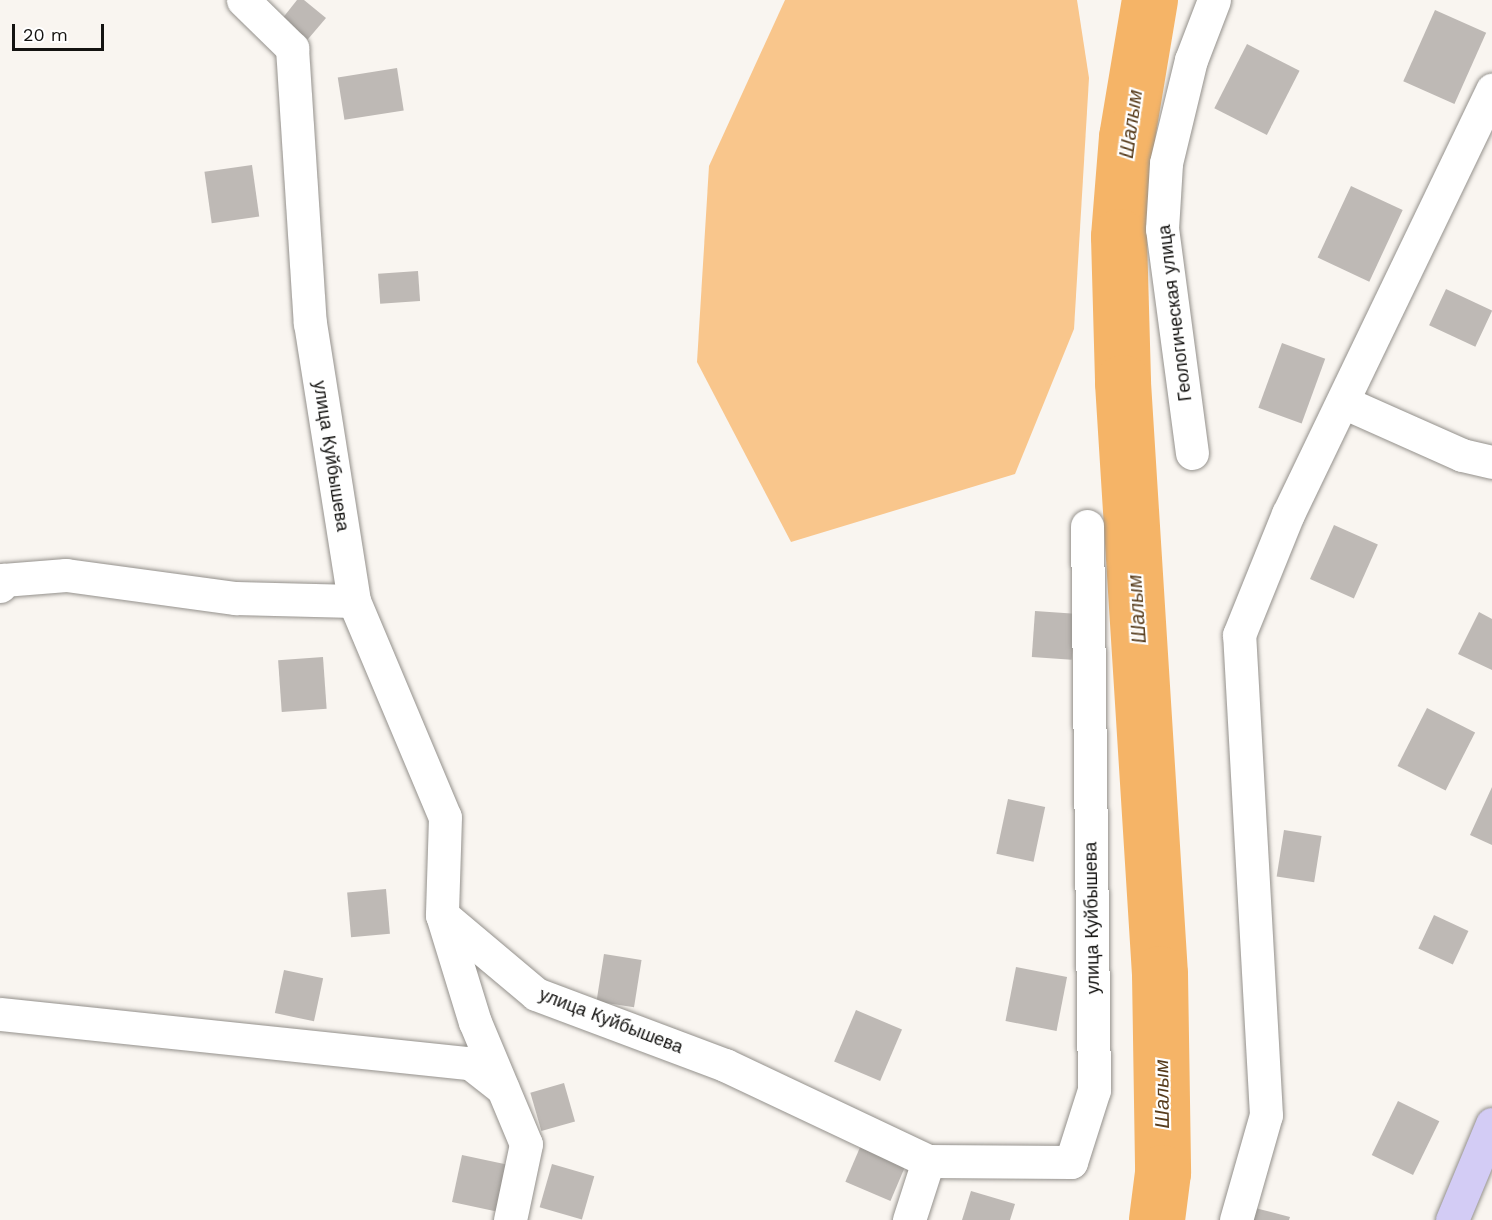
<!DOCTYPE html>
<meta charset="utf-8">
<style>
body{margin:0}
#map{position:relative;width:1492px;height:1220px;overflow:hidden;background:#f9f5f0;font-family:"Work Sans",sans-serif}
div>[style]{position:absolute}
.green>*{inset:0;background:#f9c68c}
.river>*{height:56px;margin:-28px;padding:0 28px;transform-origin:28px;border-radius:28px;background:#f5b467}
.building>*{inset:0;background:#beb9b5;transform-origin:0 0}
.roads{filter:drop-shadow(0 0 2px #94918c) drop-shadow(0 0 2px #94918c)}
.minor>*{height:33px;margin:-16.5px;padding:0 16.5px;transform-origin:16.5px;border-radius:16.5px;background:#fff}
.major>*{height:33px;margin:-16.5px;padding:0 16.5px;transform-origin:16.5px;border-radius:16.5px;background:#d3ccf5}
span{translate:-50% -50%;white-space:nowrap;text-align:center;line-height:1.15;-webkit-text-stroke:4.5px #fff;paint-order:stroke}
.street-label{font-size:18px;color:#141311}
.water-label{font-size:20px;color:#573c1c;font-style:italic}
.scale{position:absolute;left:12px;top:24px;width:92px;height:27px;box-sizing:border-box;border:3px solid #141311;border-top:0;padding-left:8px;font-size:18px;line-height:21px;white-space:nowrap;color:#141311;-webkit-text-stroke:4px #fff;paint-order:stroke}
</style>
<div id="map">
<div class="green">
<i style="clip-path:polygon(785px 0,1077px 0,1089px 78px,1074px 329px,1015px 474px,791px 542px,697px 362px,709px 166px)"></i>
</div>
<div class="river">
<i style="left:1150px;top:0;width:139px;rotate:99.5deg"></i>
<i style="left:1127px;top:137px;width:100px;rotate:94.6deg"></i>
<i style="left:1119px;top:237px;width:146px;rotate:88.4deg"></i>
<i style="left:1123px;top:383px;width:592px;rotate:86.42deg"></i>
<i style="left:1160px;top:974px;width:199px;rotate:89.1deg"></i>
<i style="left:1163px;top:1173px;width:47px;rotate:97.3deg"></i>
</div>
<div class="building">
<i style="clip-path:polygon(297px 0,304px 0,326px 18px,303px 45px,278px 24px)"></i>
<i style="left:1435px;top:10px;width:56px;height:78px;rotate:24deg"></i>
<i style="left:1247px;top:44px;width:59px;height:72px;rotate:27deg"></i>
<i style="left:397px;top:68px;width:43px;height:60px;rotate:81deg"></i>
<i style="left:252px;top:165px;width:52px;height:48px;rotate:82deg"></i>
<i style="left:1351px;top:186px;width:57px;height:79px;rotate:25deg"></i>
<i style="left:418px;top:271px;width:30px;height:40px;rotate:86deg"></i>
<i style="left:1446px;top:289px;width:51px;height:40px;rotate:25deg"></i>
<i style="left:1282px;top:343px;width:46px;height:69px;rotate:20deg"></i>
<i style="left:1334px;top:525px;width:48px;height:59px;rotate:24deg"></i>
<i style="left:1035px;top:611px;width:40px;height:46px;rotate:4deg"></i>
<i style="clip-path:polygon(1479px 612px,1492px 619px,1492px 670px,1458px 654px)"></i>
<i style="left:323px;top:657px;width:52px;height:45px;rotate:86deg"></i>
<i style="left:1427px;top:708px;width:54px;height:65px;rotate:27deg"></i>
<i style="clip-path:polygon(1492px 787px,1492px 845px,1470px 835px)"></i>
<i style="left:1008px;top:799px;width:38px;height:56px;rotate:12deg"></i>
<i style="left:1284px;top:830px;width:38px;height:47px;rotate:9deg"></i>
<i style="left:386px;top:889px;width:45px;height:39px;rotate:85deg"></i>
<i style="left:1434px;top:915px;width:38px;height:37px;rotate:25deg"></i>
<i style="left:604px;top:954px;width:38px;height:48px;rotate:9deg"></i>
<i style="left:1016px;top:967px;width:52px;height:55px;rotate:11deg"></i>
<i style="left:284px;top:970px;width:40px;height:44px;rotate:12deg"></i>
<i style="left:856px;top:1010px;width:50px;height:56px;rotate:23deg"></i>
<i style="left:564px;top:1083px;width:40px;height:35px;rotate:74deg"></i>
<i style="left:1398px;top:1101px;width:46px;height:60px;rotate:26deg"></i>
<i style="left:861px;top:1145px;width:49px;height:40px;rotate:23deg"></i>
<i style="left:462px;top:1155px;width:48px;height:48px;rotate:12deg"></i>
<i style="left:552px;top:1164px;width:44px;height:45px;rotate:16deg"></i>
<i style="clip-path:polygon(971px 1191px,1015px 1204px,1010px 1220px,962px 1220px)"></i>
<i style="clip-path:polygon(1255px 1208px,1290px 1217px,1289px 1220px,1252px 1220px)"></i>
</div>
<div class="roads">
<div class="minor">
<i style="left:243px;top:0;width:69px;rotate:44.4deg"></i>
<i style="left:292px;top:48px;width:276px;rotate:86.3deg"></i>
<i style="left:310px;top:323px;width:281px;rotate:81deg"></i>
<i style="left:354px;top:601px;width:234px;rotate:67.2deg"></i>
<i style="left:445px;top:817px;width:98px;rotate:91.8deg"></i>
<i style="left:442px;top:915px;width:112px;rotate:72.9deg"></i>
<i style="left:475px;top:1022px;width:132px;rotate:67.3deg"></i>
<i style="left:526px;top:1144px;width:78px;rotate:101.9deg"></i>
<i style="left:1343px;top:402px;width:130px;rotate:24deg"></i>
<i style="left:1462px;top:455px;width:31px;rotate:13deg"></i>
<i style="left:1192px;top:453px;width:226px;rotate:-97.6deg"></i>
<i style="left:1162px;top:229px;width:66px;rotate:-86.5deg"></i>
<i style="left:1166px;top:163px;width:106px;rotate:-76.4deg"></i>
<i style="left:1191px;top:60px;width:64px;rotate:-69deg"></i>
<i style="left:0;top:586px;width:7px;rotate:-63deg"></i>
<i style="left:3px;top:580px;width:63px;rotate:-4.5deg"></i>
<i style="left:66px;top:575px;width:171px;rotate:7.8deg"></i>
<i style="left:235px;top:598px;width:119px;rotate:1.4deg"></i>
<i style="left:442px;top:915px;width:123px;rotate:40deg"></i>
<i style="left:536px;top:994px;width:202px;rotate:20.6deg"></i>
<i style="left:725px;top:1065px;width:225px;rotate:25.3deg"></i>
<i style="left:928px;top:1161px;width:62px;rotate:107.9deg"></i>
<i style="left:0;top:1014px;width:473px;rotate:6deg"></i>
<i style="left:470px;top:1063px;width:41px;rotate:38deg"></i>
<i style="left:928px;top:1161px;width:143px;rotate:0.4deg"></i>
<i style="left:1071px;top:1162px;width:76px;rotate:-72.3deg"></i>
<i style="left:1094px;top:1090px;width:564px;rotate:-90.71deg"></i>
<i style="left:1236px;top:1220px;width:109px;rotate:-74.1deg"></i>
<i style="left:1266px;top:1115px;width:481px;rotate:-93.2deg"></i>
<i style="left:1239px;top:635px;width:131px;rotate:-68deg"></i>
<i style="left:1288px;top:514px;width:471px;rotate:-64.3deg"></i>
</div>
<div class="major">
<i style="left:1452px;top:1220px;width:104px;rotate:-67.4deg"></i>
</div>
</div>
<div class="street-label">
<span style="left:1175px;top:313px;rotate:-97deg">Геологическая улица</span>
<span style="left:331px;top:456px;rotate:81deg">улица Куйбышева</span>
<span style="left:1092px;top:918px;rotate:-91deg">улица Куйбышева</span>
<span style="left:611px;top:1021px;rotate:21deg">улица Куйбышева</span>
</div>
<div class="water-label">
<span style="left:1131px;top:124px;rotate:-82deg">Шалым</span>
<span style="left:1137px;top:609px;rotate:-94deg">Шалым</span>
<span style="left:1162px;top:1094px;rotate:-91deg">Шалым</span>
</div>
<div class="scale">20 m</div>
</div>
